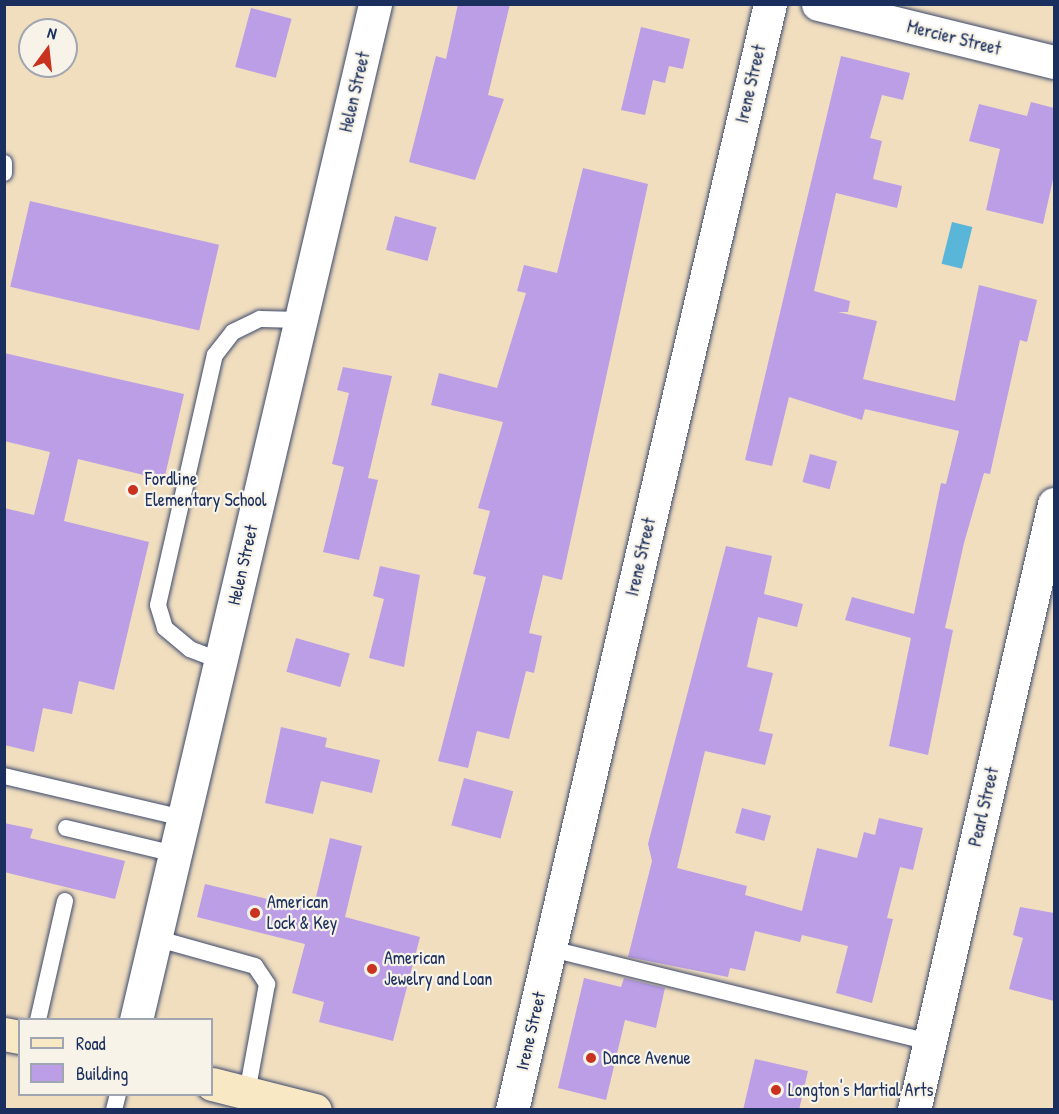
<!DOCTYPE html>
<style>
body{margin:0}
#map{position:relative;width:1059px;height:1114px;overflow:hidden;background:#f1debf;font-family:"Patrick Hand",sans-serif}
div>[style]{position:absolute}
.water>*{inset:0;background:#59b6d8;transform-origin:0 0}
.building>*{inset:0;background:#bb9ee5;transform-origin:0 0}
.roads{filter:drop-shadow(0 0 2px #3b496d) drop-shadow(0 0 2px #3b496d)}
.service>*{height:16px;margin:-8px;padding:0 8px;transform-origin:8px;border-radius:8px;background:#fff}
.minor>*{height:33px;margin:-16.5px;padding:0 16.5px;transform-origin:16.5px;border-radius:16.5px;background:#fff}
.secondary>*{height:33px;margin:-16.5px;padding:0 16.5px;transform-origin:16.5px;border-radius:16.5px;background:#f8e8c3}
.dots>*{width:16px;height:16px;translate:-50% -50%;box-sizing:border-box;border:3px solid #f7f3e8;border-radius:50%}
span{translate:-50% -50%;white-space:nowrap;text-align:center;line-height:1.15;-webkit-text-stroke:4.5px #f7f3e8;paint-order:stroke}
.street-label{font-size:18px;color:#1b2f5e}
.poi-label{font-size:18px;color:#1b2f5e}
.left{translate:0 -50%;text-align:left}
.frame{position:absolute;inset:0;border:6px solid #1b2f5e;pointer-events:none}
.legend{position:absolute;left:18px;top:1018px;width:195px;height:78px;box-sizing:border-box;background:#f7f3e8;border:2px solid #9fa5b1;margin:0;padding:8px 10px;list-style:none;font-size:18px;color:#1b2f5e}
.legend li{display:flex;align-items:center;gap:12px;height:30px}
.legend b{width:30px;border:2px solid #9fa5b1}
.north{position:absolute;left:18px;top:18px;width:60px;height:60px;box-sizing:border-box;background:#f7f3e8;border:2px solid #9fa5b1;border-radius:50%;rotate:15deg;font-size:16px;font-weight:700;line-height:24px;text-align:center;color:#1b2f5e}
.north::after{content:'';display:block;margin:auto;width:21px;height:27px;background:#c8321e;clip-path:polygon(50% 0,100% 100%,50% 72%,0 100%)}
</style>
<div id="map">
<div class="water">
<i style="left:952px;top:222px;width:21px;height:43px;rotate:14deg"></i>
</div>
<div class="building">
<i style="clip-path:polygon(458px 4px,510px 4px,488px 95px,504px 99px,475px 180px,409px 162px,436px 56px,446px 59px)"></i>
<i style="left:251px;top:8px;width:42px;height:61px;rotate:15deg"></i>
<i style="clip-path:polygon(641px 27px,690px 39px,683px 69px,669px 66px,665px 83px,653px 80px,645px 115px,621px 110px)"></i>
<i style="clip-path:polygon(841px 56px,910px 73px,903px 100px,882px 95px,870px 138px,882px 141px,873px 179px,902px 186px,897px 208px,836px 193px,814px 291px,850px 301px,848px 312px,838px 312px,877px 321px,863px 379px,955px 401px,979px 285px,1037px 300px,1027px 342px,1020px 340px,990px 474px,984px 473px,964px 543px,945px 628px,953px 630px,928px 755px,889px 746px,911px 638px,845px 620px,852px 597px,914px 614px,941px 483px,946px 484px,959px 431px,865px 409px,862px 420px,789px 397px,772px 466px,745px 460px)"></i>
<i style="clip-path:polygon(1031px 102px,1054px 108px,1054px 175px,1043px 224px,986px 210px,1000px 149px,969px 141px,979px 104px,1027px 116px)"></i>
<i style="clip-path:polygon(583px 168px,648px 184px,562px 580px,543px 575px,529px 633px,542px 636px,534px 673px,526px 671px,509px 739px,477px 731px,468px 768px,438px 761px,486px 577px,473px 574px,490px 511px,478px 508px,503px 422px,431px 405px,439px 373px,497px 388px,526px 293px,517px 291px,524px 265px,557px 273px)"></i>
<i style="left:30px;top:201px;width:194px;height:88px;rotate:13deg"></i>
<i style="left:395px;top:216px;width:43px;height:35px;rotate:15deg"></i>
<i style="clip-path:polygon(4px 353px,184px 394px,164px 480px,78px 459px,64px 521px,149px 542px,114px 690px,79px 681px,72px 714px,43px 708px,34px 752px,4px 745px,4px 508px,34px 515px,50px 452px,4px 441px)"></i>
<i style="clip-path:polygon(343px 367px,392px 376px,368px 478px,378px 480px,359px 560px,323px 552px,344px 467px,332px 464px,349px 393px,337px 390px)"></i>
<i style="left:810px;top:454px;width:28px;height:29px;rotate:15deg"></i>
<i style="clip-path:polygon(726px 546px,772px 556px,764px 594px,803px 604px,797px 627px,758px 617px,747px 667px,773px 673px,759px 731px,773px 734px,765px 765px,705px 751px,677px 868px,747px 886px,745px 895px,802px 911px,817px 848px,857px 858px,864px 832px,875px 835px,879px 818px,923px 828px,913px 870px,900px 867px,887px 918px,893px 919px,872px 1003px,836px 993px,848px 946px,802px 935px,800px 942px,755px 931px,745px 971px,730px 968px,728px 977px,628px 957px,652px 861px,648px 844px)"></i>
<i style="clip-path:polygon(380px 566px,420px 575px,404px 667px,369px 658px,384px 599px,373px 596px)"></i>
<i style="left:296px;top:638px;width:56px;height:35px;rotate:16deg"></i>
<i style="clip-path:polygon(281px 727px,327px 738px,325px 747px,380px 760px,372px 793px,321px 781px,313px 814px,265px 803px)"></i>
<i style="left:464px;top:778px;width:51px;height:49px;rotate:15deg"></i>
<i style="left:742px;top:808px;width:30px;height:26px;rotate:15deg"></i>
<i style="clip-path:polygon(4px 823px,33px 829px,30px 838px,125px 861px,115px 899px,4px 872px)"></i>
<i style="clip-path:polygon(330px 838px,362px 846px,345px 917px,420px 937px,393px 1041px,319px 1022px,324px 1002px,292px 993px,305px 944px,197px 917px,205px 884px,313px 910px)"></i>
<i style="clip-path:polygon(1020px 907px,1054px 913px,1054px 1001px,1009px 989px,1023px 938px,1013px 935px)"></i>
<i style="clip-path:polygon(584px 978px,621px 987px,624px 978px,665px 988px,656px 1028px,625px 1020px,606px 1100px,558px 1088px)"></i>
<i style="clip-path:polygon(755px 1059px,808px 1071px,799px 1110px,743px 1110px)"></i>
</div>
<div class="roads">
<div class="service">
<i style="left:4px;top:163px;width:10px;rotate:90deg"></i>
<i style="left:221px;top:661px;width:33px;rotate:-159deg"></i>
<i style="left:190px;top:649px;width:33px;rotate:-140deg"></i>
<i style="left:165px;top:628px;width:24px;rotate:-107deg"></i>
<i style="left:158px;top:605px;width:256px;rotate:-77.2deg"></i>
<i style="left:215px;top:355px;width:29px;rotate:-52deg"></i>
<i style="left:233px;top:332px;width:30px;rotate:-26deg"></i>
<i style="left:260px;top:319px;width:41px;rotate:1.4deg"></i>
<i style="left:4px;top:776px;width:184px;rotate:13.2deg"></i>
<i style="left:66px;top:828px;width:112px;rotate:13.4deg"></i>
<i style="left:155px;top:938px;width:104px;rotate:15.6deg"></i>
<i style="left:255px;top:966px;width:22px;rotate:56deg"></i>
<i style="left:267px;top:984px;width:111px;rotate:100.4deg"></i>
<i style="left:551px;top:949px;width:389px;rotate:13.8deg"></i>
<i style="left:38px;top:1020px;width:122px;rotate:-77.2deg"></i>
<i style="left:114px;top:1110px;width:16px;rotate:-76deg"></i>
</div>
<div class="minor">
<i style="left:818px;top:4px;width:243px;rotate:13.8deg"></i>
<i style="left:136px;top:1020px;width:1044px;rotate:-76.76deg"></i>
<i style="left:512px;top:1110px;width:1136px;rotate:-76.87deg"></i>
<i style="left:914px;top:1110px;width:622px;rotate:-76.99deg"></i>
</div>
<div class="secondary">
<i style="left:4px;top:1034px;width:16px;rotate:11deg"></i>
<i style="left:212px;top:1084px;width:106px;rotate:14.2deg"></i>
</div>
</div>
<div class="dots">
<i style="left:133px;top:490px;background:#c8321e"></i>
<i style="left:255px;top:913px;background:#c8321e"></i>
<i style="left:372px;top:969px;background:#c8321e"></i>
<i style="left:591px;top:1058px;background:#c8321e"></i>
<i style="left:776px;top:1090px;background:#c8321e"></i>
</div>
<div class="street-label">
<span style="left:954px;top:38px;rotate:14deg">Mercier Street</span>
<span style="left:751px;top:84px;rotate:-77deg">Irene Street</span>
<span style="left:355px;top:92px;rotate:-77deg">Helen Street</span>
<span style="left:641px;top:557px;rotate:-77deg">Irene Street</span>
<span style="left:243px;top:565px;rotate:-77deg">Helen Street</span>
<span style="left:984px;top:807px;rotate:-77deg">Pearl Street</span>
<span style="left:531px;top:1031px;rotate:-77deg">Irene Street</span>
</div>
<div class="poi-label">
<span class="left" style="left:145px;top:490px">Fordline<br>Elementary School</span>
<span class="left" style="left:267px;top:913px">American<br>Lock &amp; Key</span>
<span class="left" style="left:384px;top:969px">American<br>Jewelry and Loan</span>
<span class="left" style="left:603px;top:1058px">Dance Avenue</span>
<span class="left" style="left:788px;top:1090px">Longton's Martial Arts</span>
</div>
<div class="frame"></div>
<ul class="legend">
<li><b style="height:8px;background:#f8e8c3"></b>Road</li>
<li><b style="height:16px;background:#bb9ee5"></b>Building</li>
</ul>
<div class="north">N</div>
</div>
